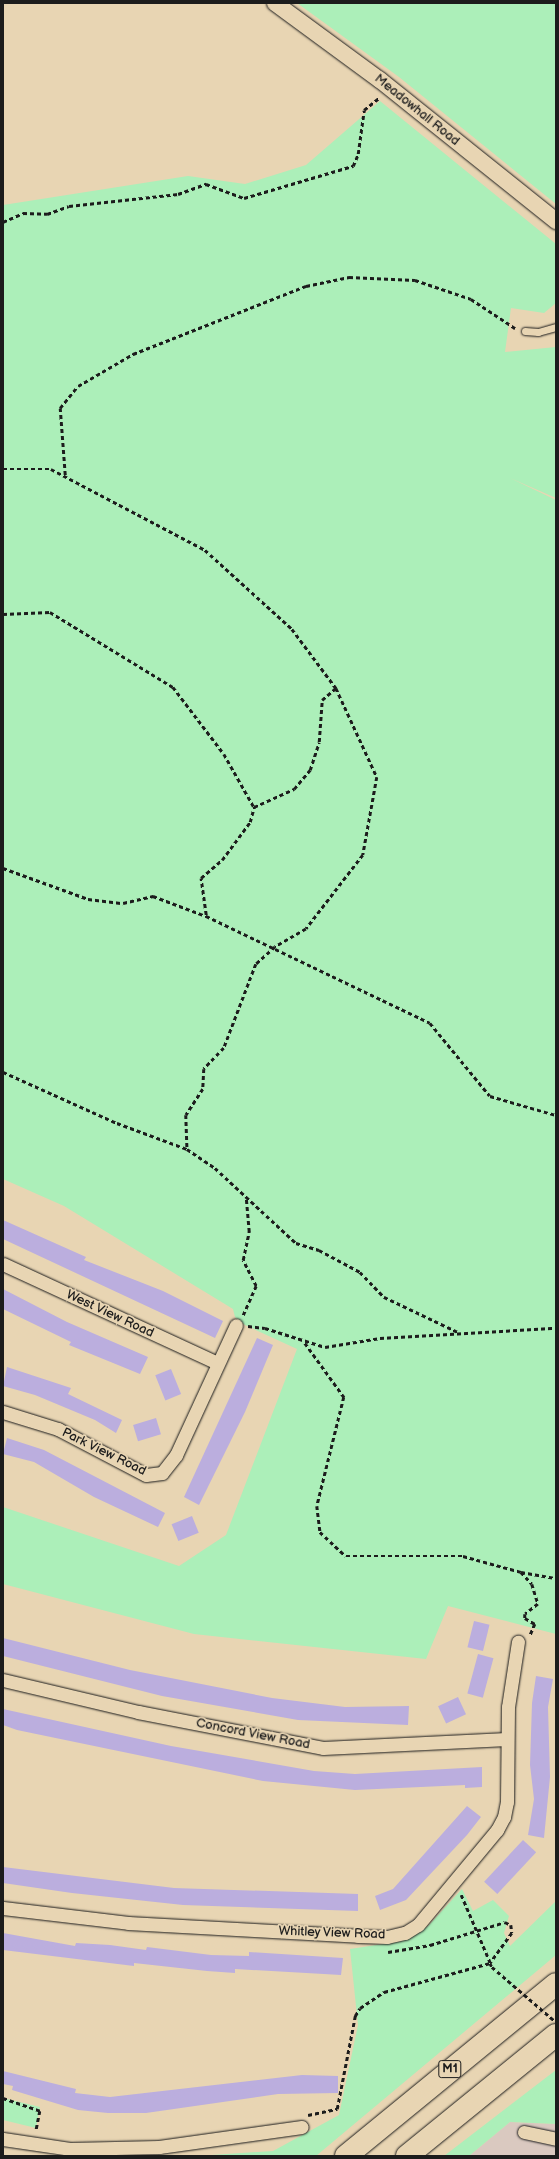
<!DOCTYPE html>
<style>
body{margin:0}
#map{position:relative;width:559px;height:2159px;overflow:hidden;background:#e8d5b3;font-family:"Balsamiq Sans",sans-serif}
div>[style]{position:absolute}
.built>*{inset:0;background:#dac9c0}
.green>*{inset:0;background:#acefb9}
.building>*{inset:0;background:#bbaede;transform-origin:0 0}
.path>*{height:2.5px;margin-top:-1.25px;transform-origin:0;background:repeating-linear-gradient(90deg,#1c1c1c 0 4px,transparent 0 7px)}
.roads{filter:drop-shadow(0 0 1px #1c1c1c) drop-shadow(0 0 1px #1c1c1c)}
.service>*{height:7px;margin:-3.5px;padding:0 3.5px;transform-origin:3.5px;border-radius:3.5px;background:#e8d5b3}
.minor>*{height:13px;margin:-6.5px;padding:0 6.5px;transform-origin:6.5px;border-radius:6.5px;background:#e8d5b3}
.tertiary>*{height:16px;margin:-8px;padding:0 8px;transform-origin:8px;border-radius:8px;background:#e8d5b3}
.motorway>*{height:22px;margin:-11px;padding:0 11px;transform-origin:11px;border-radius:11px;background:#e8d5b3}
.path-bridge>*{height:2.5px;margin-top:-1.25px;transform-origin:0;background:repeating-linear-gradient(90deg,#1c1c1c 0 4px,transparent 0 7px)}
span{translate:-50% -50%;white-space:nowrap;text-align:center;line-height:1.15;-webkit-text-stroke:3.5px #e8d5b3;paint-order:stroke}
.shield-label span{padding:1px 3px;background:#e8d5b3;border:1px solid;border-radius:3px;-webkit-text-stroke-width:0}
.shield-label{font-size:12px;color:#1c1c1c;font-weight:700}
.street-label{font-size:13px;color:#1c1c1c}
.frame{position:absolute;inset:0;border:4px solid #1c1c1c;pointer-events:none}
</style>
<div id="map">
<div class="built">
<i style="clip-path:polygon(510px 2122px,556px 2124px,556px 2156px,469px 2156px)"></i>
</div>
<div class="green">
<i style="clip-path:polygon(297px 3px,556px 3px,556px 204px,399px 77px)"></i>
<i style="clip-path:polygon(380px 101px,556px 244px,556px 303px,544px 313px,511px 308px,505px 352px,556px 347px,556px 498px,510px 478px,556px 500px,556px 1634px,448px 1606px,426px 1659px,194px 1634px,3px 1584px,3px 1507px,179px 1566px,226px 1535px,297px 1349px,245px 1325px,235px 1317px,233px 1309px,64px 1206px,3px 1179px,3px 205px,188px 176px,245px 184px,306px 165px)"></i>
<i style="clip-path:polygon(462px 1889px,473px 1911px,493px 1900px,509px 1916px,504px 1933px,510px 1946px,556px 1901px,556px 1955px,316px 2156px,197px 2156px,273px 2151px,339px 2115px,358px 2025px,350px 1949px,402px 1941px,428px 1926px)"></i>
<i style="clip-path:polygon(556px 2070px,556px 2124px,510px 2122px,469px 2156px,444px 2156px)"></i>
<i style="clip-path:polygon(3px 2098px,40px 2107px,36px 2128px,3px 2120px)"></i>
</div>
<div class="building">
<i style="clip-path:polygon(3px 1220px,86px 1257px,84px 1260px,163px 1291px,223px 1321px,215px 1338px,3px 1239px)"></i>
<i style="clip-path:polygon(3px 1289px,67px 1322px,148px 1357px,140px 1374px,69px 1345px,71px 1342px,3px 1309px)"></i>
<i style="clip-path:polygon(257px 1338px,273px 1345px,245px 1412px,199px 1505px,184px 1497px)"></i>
<i style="clip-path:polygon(7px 1367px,71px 1388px,68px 1394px,122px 1420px,116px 1433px,95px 1420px,35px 1395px,3px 1386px)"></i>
<i style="left:171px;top:1369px;width:27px;height:17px;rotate:68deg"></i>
<i style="left:156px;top:1418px;width:17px;height:24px;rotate:73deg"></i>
<i style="clip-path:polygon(7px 1438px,44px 1450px,165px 1513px,158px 1527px,94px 1497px,34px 1462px,3px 1454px)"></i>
<i style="left:192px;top:1516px;width:18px;height:22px;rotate:68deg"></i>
<i style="left:474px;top:1621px;width:16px;height:27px;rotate:14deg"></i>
<i style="clip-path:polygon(3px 1638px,130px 1670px,272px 1698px,345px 1707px,409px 1706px,408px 1725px,298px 1720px,162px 1696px,3px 1656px)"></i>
<i style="left:478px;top:1654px;width:16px;height:41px;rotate:15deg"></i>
<i style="clip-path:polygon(536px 1676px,553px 1679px,548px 1707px,550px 1777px,544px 1838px,528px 1835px,534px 1799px,530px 1765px,532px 1703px)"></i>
<i style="left:458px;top:1697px;width:19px;height:22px;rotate:65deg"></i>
<i style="clip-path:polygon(3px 1709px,171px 1746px,314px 1771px,355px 1774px,482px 1767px,482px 1787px,465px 1788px,465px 1785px,355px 1790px,263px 1781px,17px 1730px,3px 1725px)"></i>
<i style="clip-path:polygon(467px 1806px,481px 1817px,467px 1835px,406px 1900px,380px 1910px,375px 1896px,393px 1889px)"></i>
<i style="left:523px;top:1840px;width:18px;height:57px;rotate:43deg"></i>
<i style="clip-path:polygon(3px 1867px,174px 1888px,358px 1894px,358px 1911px,183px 1905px,72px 1893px,3px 1883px)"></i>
<i style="clip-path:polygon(3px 1933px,75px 1946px,76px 1943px,110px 1945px,146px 1950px,147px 1947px,211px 1955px,249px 1956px,249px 1952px,343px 1958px,341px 1975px,235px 1969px,235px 1973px,207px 1971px,134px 1963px,134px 1966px,3px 1950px)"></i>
<i style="clip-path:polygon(3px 2071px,76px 2089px,75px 2093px,110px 2097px,302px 2075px,338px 2076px,338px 2093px,278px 2094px,146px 2113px,108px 2113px,78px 2110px,12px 2090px,13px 2086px,3px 2084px)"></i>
</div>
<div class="path">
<i style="left:3px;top:222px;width:22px;rotate:-24deg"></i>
<i style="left:23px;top:213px;width:24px;rotate:2deg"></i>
<i style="left:47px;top:214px;width:23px;rotate:-20deg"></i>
<i style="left:69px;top:206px;width:110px;rotate:-6.3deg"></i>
<i style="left:178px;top:194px;width:30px;rotate:-20deg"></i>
<i style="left:206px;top:184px;width:40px;rotate:20.2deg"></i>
<i style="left:244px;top:198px;width:114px;rotate:-16.4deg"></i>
<i style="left:353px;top:166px;width:13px;rotate:-67deg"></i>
<i style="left:358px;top:154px;width:44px;rotate:-82.2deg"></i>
<i style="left:364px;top:110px;width:19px;rotate:-39deg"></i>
<i style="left:3px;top:469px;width:48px"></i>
<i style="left:51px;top:469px;width:174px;rotate:27.7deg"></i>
<i style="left:205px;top:550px;width:118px;rotate:42.2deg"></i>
<i style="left:292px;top:629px;width:74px;rotate:53.3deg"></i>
<i style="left:336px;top:688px;width:98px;rotate:65.3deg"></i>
<i style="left:377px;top:777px;width:79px;rotate:100.2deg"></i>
<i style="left:363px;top:855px;width:93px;rotate:127.6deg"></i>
<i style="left:306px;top:929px;width:36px;rotate:150deg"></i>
<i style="left:275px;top:947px;width:25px;rotate:138deg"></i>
<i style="left:256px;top:964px;width:90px;rotate:110.9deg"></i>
<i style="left:224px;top:1048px;width:29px;rotate:134deg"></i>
<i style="left:204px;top:1069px;width:20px;rotate:93deg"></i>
<i style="left:203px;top:1089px;width:31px;rotate:123deg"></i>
<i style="left:186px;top:1115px;width:34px;rotate:88deg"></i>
<i style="left:65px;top:475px;width:67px;rotate:-94.3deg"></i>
<i style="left:60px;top:408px;width:28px;rotate:-51deg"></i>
<i style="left:78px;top:386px;width:64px;rotate:-30.2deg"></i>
<i style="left:133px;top:354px;width:186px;rotate:-21.5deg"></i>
<i style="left:306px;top:286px;width:44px;rotate:-11.8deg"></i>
<i style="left:349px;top:277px;width:66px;rotate:2.6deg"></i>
<i style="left:415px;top:280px;width:59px;rotate:18.7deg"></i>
<i style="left:471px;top:299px;width:53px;rotate:33.4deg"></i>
<i style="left:3px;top:614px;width:47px;rotate:-2.4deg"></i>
<i style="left:50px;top:612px;width:144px;rotate:31.4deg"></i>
<i style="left:173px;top:687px;width:84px;rotate:52.7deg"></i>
<i style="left:224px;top:754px;width:61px;rotate:60.5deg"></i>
<i style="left:3px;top:868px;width:90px;rotate:20deg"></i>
<i style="left:88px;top:899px;width:35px;rotate:7deg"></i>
<i style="left:123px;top:903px;width:31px;rotate:-13deg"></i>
<i style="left:153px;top:896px;width:57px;rotate:20.7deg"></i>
<i style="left:206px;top:916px;width:248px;rotate:25.5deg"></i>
<i style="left:430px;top:1023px;width:94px;rotate:50.6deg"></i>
<i style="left:490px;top:1096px;width:69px;rotate:16.1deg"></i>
<i style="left:206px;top:915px;width:37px;rotate:-98deg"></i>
<i style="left:201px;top:878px;width:28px;rotate:-41deg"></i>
<i style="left:222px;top:860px;width:47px;rotate:-53.6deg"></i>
<i style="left:250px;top:822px;width:16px;rotate:-75deg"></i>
<i style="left:254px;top:807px;width:44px;rotate:-24.2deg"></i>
<i style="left:294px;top:789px;width:25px;rotate:-50deg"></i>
<i style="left:310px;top:770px;width:29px;rotate:-72deg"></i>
<i style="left:319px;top:742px;width:42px;rotate:-85.9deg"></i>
<i style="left:322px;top:700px;width:18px;rotate:-41deg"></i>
<i style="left:3px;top:1072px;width:125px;rotate:24.1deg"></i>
<i style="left:117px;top:1123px;width:75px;rotate:20.4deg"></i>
<i style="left:187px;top:1149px;width:34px;rotate:34deg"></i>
<i style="left:215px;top:1168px;width:110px;rotate:42.8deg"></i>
<i style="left:296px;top:1243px;width:24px;rotate:17deg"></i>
<i style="left:319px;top:1250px;width:47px;rotate:28.2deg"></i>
<i style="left:360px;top:1272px;width:35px;rotate:46deg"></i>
<i style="left:384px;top:1297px;width:82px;rotate:25.3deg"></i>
<i style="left:243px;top:1315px;width:32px;rotate:-66deg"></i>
<i style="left:256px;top:1286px;width:29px;rotate:-117deg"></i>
<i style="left:243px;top:1260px;width:29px;rotate:-78deg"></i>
<i style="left:249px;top:1232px;width:35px;rotate:-95deg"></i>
<i style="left:248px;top:1326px;width:17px;rotate:7deg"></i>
<i style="left:265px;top:1328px;width:63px;rotate:17.6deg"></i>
<i style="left:325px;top:1347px;width:56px;rotate:-9.3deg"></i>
<i style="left:380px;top:1338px;width:176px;rotate:-3.3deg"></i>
<i style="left:305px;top:1343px;width:67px;rotate:54.2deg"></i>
<i style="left:344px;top:1397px;width:112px;rotate:103.9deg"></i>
<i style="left:317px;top:1506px;width:26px;rotate:83deg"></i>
<i style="left:320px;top:1532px;width:35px;rotate:43deg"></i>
<i style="left:346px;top:1556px;width:117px"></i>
<i style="left:463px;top:1556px;width:60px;rotate:15.4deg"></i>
<i style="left:521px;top:1572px;width:16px;rotate:47deg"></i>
<i style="left:532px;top:1584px;width:21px;rotate:73deg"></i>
<i style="left:538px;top:1604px;width:16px;rotate:142deg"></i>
<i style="left:525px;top:1614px;width:4px;rotate:90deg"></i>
<i style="left:525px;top:1618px;width:12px;rotate:31deg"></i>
<i style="left:535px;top:1624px;width:13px;rotate:113deg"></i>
<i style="left:521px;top:1572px;width:36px;rotate:10deg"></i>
<i style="left:388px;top:1952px;width:43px;rotate:-9.5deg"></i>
<i style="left:430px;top:1945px;width:78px;rotate:-17deg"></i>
<i style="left:505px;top:1922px;width:7px;rotate:27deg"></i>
<i style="left:511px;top:1925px;width:8px;rotate:83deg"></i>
<i style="left:512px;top:1933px;width:37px;rotate:126deg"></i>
<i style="left:490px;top:1963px;width:4px;rotate:63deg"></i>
<i style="left:3px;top:2098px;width:39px;rotate:19deg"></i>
<i style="left:40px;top:2111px;width:20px;rotate:101deg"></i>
<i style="left:308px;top:2115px;width:30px;rotate:-12deg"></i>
<i style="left:337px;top:2109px;width:95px;rotate:-79deg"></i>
<i style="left:355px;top:2016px;width:9px;rotate:-58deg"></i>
<i style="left:360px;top:2008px;width:29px;rotate:-34deg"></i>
<i style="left:384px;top:1992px;width:110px;rotate:-15.3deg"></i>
<i style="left:490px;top:1963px;width:74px;rotate:-113.1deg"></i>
</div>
<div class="roads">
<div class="service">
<i style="left:525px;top:331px;width:13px;rotate:4deg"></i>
<i style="left:538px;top:332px;width:19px;rotate:-16deg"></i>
</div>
<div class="minor">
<i style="left:3px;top:1264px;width:236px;rotate:24.8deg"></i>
<i style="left:3px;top:1412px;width:58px;rotate:17.2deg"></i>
<i style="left:58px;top:1429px;width:99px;rotate:27.6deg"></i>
<i style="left:146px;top:1475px;width:16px;rotate:-7deg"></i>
<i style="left:162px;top:1473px;width:23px;rotate:-52deg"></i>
<i style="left:176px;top:1455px;width:143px;rotate:-65.2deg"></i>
<i style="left:3px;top:1680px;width:139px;rotate:13.3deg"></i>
<i style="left:138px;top:1712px;width:188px;rotate:11deg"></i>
<i style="left:323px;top:1748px;width:184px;rotate:-2.8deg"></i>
<i style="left:3px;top:1908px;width:126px;rotate:6.8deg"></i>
<i style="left:128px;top:1923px;width:230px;rotate:3.2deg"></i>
<i style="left:358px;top:1936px;width:29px;rotate:2deg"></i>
<i style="left:387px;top:1937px;width:18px;rotate:-13deg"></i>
<i style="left:405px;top:1933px;width:15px;rotate:-32deg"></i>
<i style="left:418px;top:1925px;width:124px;rotate:-50.3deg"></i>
<i style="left:497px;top:1830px;width:15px;rotate:-62deg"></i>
<i style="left:504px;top:1817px;width:15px;rotate:-79deg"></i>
<i style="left:507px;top:1802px;width:95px;rotate:-89.4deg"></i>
<i style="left:508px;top:1707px;width:66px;rotate:-81.3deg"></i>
<i style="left:524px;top:2132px;width:33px;rotate:12deg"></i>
<i style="left:3px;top:2139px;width:69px;rotate:8.4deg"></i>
<i style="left:71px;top:2149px;width:88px;rotate:-1.3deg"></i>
<i style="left:159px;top:2147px;width:144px;rotate:-8deg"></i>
</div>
<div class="tertiary">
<i style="left:275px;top:3px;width:130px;rotate:36.3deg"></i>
<i style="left:380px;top:80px;width:226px;rotate:38.7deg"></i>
</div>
<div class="motorway">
<i style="left:346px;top:2156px;width:271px;rotate:-39.3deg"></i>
<i style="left:407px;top:2156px;width:192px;rotate:-39.1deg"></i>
</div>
</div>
<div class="path-bridge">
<i style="left:492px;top:1967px;width:84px;rotate:40.7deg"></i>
</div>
<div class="shield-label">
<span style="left:450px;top:2069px">M1</span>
</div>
<div class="street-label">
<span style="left:417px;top:110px;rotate:39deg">Meadowhall Road</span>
<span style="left:110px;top:1314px;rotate:25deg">West View Road</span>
<span style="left:104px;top:1452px;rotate:26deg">Park View Road</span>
<span style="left:253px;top:1734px;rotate:11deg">Concord View Road</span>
<span style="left:332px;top:1933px;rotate:2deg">Whitley View Road</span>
</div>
<div class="frame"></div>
</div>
